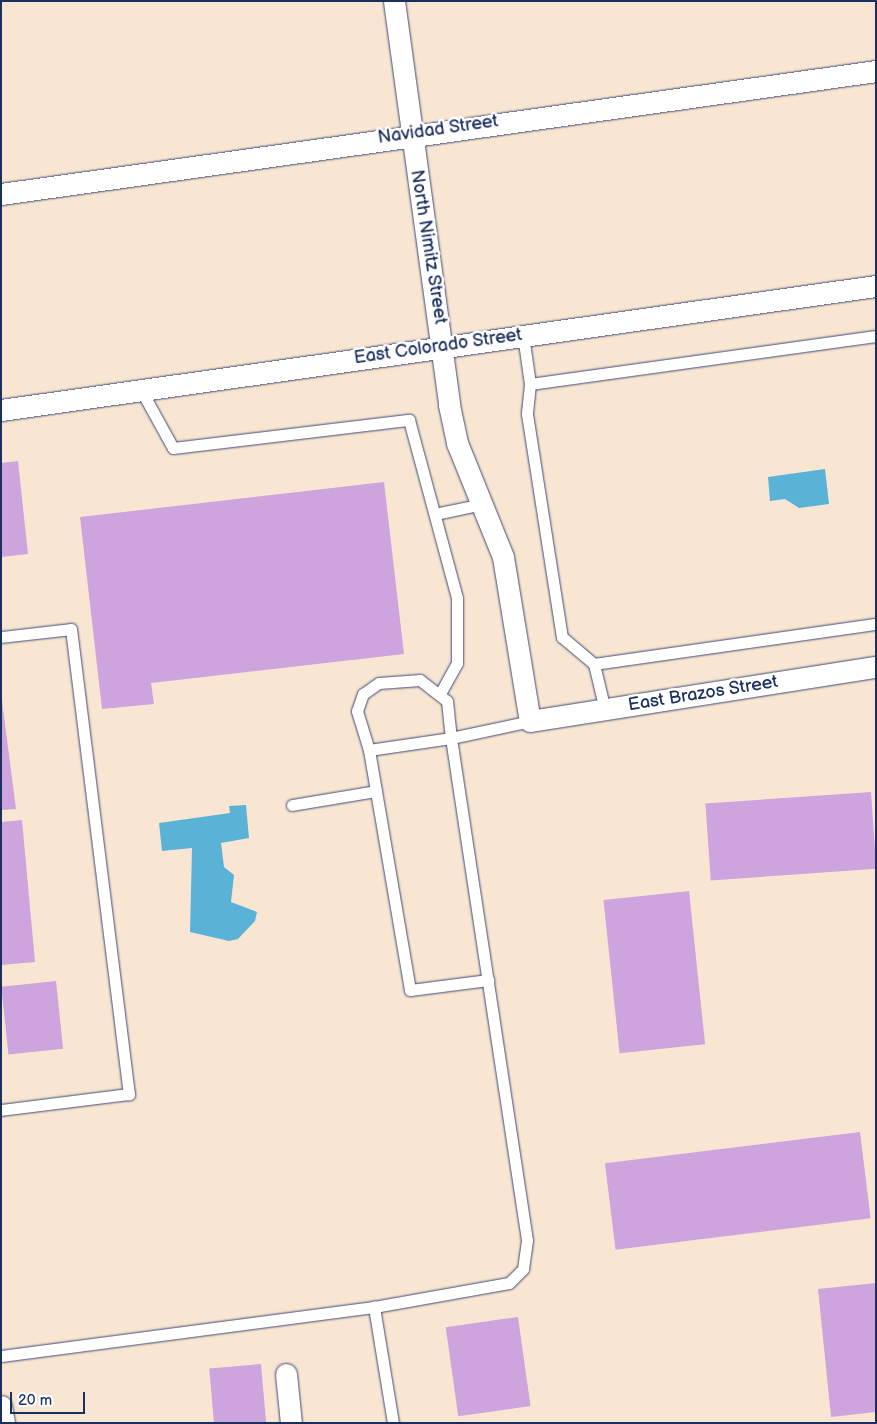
<!DOCTYPE html>
<style>
body{margin:0}
#map{position:relative;width:877px;height:1424px;overflow:hidden;background:#f8e6d3;font-family:"Balsamiq Sans",sans-serif}
div>[style]{position:absolute}
.water>*{inset:0;background:#5ab2d7}
.building>*{inset:0;background:#cda4de;transform-origin:0 0}
.roads{filter:drop-shadow(0 0 1px #3c4a70) drop-shadow(0 0 1px #3c4a70)}
.lane>*{height:11px;margin:-5.5px;padding:0 5.5px;transform-origin:5.5px;border-radius:5.5px;background:#fff}
.street>*{height:21px;margin:-10.5px;padding:0 10.5px;transform-origin:10.5px;border-radius:10.5px;background:#fff}
span{translate:-50% -50%;white-space:nowrap;text-align:center;line-height:1.15;-webkit-text-stroke:5px #fff;paint-order:stroke}
.street-label{font-size:18px;color:#1b2f5e}
.frame{position:absolute;inset:0;border:2px solid #1b2f5e;pointer-events:none}
.scale{position:absolute;left:10px;top:1392px;width:75px;height:22px;box-sizing:border-box;border:2px solid #1b2f5e;border-top:0;padding-left:6px;font-size:15px;line-height:18px;white-space:nowrap;color:#1b2f5e;-webkit-text-stroke:4px #fff;paint-order:stroke}
</style>
<div id="map">
<div class="water">
<i style="clip-path:polygon(825px 469px,829px 504px,799px 508px,785px 499px,770px 501px,768px 477px)"></i>
<i style="clip-path:polygon(246px 805px,249px 838px,221px 843px,224px 867px,234px 875px,231px 902px,257px 912px,255px 921px,238px 939px,229px 941px,190px 932px,192px 848px,162px 851px,159px 823px,230px 813px,229px 806px)"></i>
</div>
<div class="building">
<i style="clip-path:polygon(18px 461px,28px 554px,1px 557px,1px 463px)"></i>
<i style="clip-path:polygon(384px 482px,404px 654px,151px 683px,154px 704px,102px 709px,80px 517px)"></i>
<i style="clip-path:polygon(1px 693px,16px 809px,1px 810px)"></i>
<i style="left:871px;top:792px;width:77px;height:166px;rotate:86deg"></i>
<i style="clip-path:polygon(22px 820px,35px 962px,1px 965px,1px 822px)"></i>
<i style="left:689px;top:891px;width:154px;height:86px;rotate:84deg"></i>
<i style="left:56px;top:981px;width:68px;height:55px;rotate:84deg"></i>
<i style="left:860px;top:1132px;width:87px;height:257px;rotate:83deg"></i>
<i style="clip-path:polygon(876px 1283px,876px 1412px,831px 1417px,818px 1289px)"></i>
<i style="left:518px;top:1317px;width:90px;height:73px;rotate:82deg"></i>
<i style="left:261px;top:1364px;width:59px;height:52px;rotate:85deg"></i>
</div>
<div class="roads">
<div class="lane">
<i style="left:523px;top:335px;width:49px;rotate:81.9deg"></i>
<i style="left:530px;top:384px;width:349px;rotate:-7.9deg"></i>
<i style="left:530px;top:384px;width:30px;rotate:96deg"></i>
<i style="left:527px;top:414px;width:226px;rotate:81.1deg"></i>
<i style="left:562px;top:637px;width:42px;rotate:40.2deg"></i>
<i style="left:594px;top:664px;width:285px;rotate:-8.1deg"></i>
<i style="left:141px;top:390px;width:66px;rotate:61.1deg"></i>
<i style="left:173px;top:448px;width:238px;rotate:-6.8deg"></i>
<i style="left:409px;top:420px;width:184px;rotate:74.9deg"></i>
<i style="left:457px;top:598px;width:65px;rotate:90deg"></i>
<i style="left:457px;top:663px;width:33px;rotate:119deg"></i>
<i style="left:435px;top:514px;width:48px;rotate:-12deg"></i>
<i style="left:1px;top:637px;width:70px;rotate:-6.5deg"></i>
<i style="left:71px;top:629px;width:469px;rotate:82.9deg"></i>
<i style="left:129px;top:1094px;width:129px;rotate:172.9deg"></i>
<i style="left:594px;top:664px;width:47px;rotate:76.6deg"></i>
<i style="left:420px;top:680px;width:34px;rotate:38deg"></i>
<i style="left:447px;top:701px;width:37px;rotate:84deg"></i>
<i style="left:451px;top:738px;width:83px;rotate:171.7deg"></i>
<i style="left:369px;top:750px;width:41px;rotate:-107.1deg"></i>
<i style="left:357px;top:711px;width:18px;rotate:-71deg"></i>
<i style="left:363px;top:694px;width:19px;rotate:-35deg"></i>
<i style="left:379px;top:683px;width:41px;rotate:-4.2deg"></i>
<i style="left:369px;top:750px;width:243px;rotate:80.3deg"></i>
<i style="left:410px;top:990px;width:79px;rotate:-7.3deg"></i>
<i style="left:292px;top:805px;width:85px;rotate:-9.5deg"></i>
<i style="left:1px;top:1356px;width:376px;rotate:-7.5deg"></i>
<i style="left:393px;top:1423px;width:118px;rotate:-99.3deg"></i>
<i style="left:374px;top:1307px;width:137px;rotate:-10.1deg"></i>
<i style="left:509px;top:1283px;width:20px;rotate:-45deg"></i>
<i style="left:523px;top:1269px;width:29px;rotate:-82deg"></i>
<i style="left:527px;top:1240px;width:508px;rotate:-98.61deg"></i>
<i style="left:451px;top:738px;width:81px;rotate:-12.1deg"></i>
</div>
<div class="street">
<i style="left:394px;top:1px;width:408px;rotate:82.2deg"></i>
<i style="left:449px;top:405px;width:39px;rotate:78deg"></i>
<i style="left:457px;top:443px;width:123px;rotate:68deg"></i>
<i style="left:503px;top:557px;width:166px;rotate:80.7deg"></i>
<i style="left:530px;top:721px;width:350px;rotate:-8.9deg"></i>
<i style="left:1px;top:194px;width:884px;rotate:-8deg"></i>
<i style="left:1px;top:410px;width:884px;rotate:-8.07deg"></i>
<i style="left:286px;top:1374px;width:49px;rotate:84.2deg"></i>
<i style="left:1px;top:1406px;width:17px;rotate:80deg"></i>
</div>
</div>
<div class="street-label">
<span style="left:438px;top:130px;rotate:-8deg">Navidad Street</span>
<span style="left:428px;top:247px;rotate:81deg">North Nimitz Street</span>
<span style="left:438px;top:347px;rotate:-8deg">East Colorado Street</span>
<span style="left:703px;top:694px;rotate:-9deg">East Brazos Street</span>
</div>
<div class="frame"></div>
<div class="scale">20 m</div>
</div>
